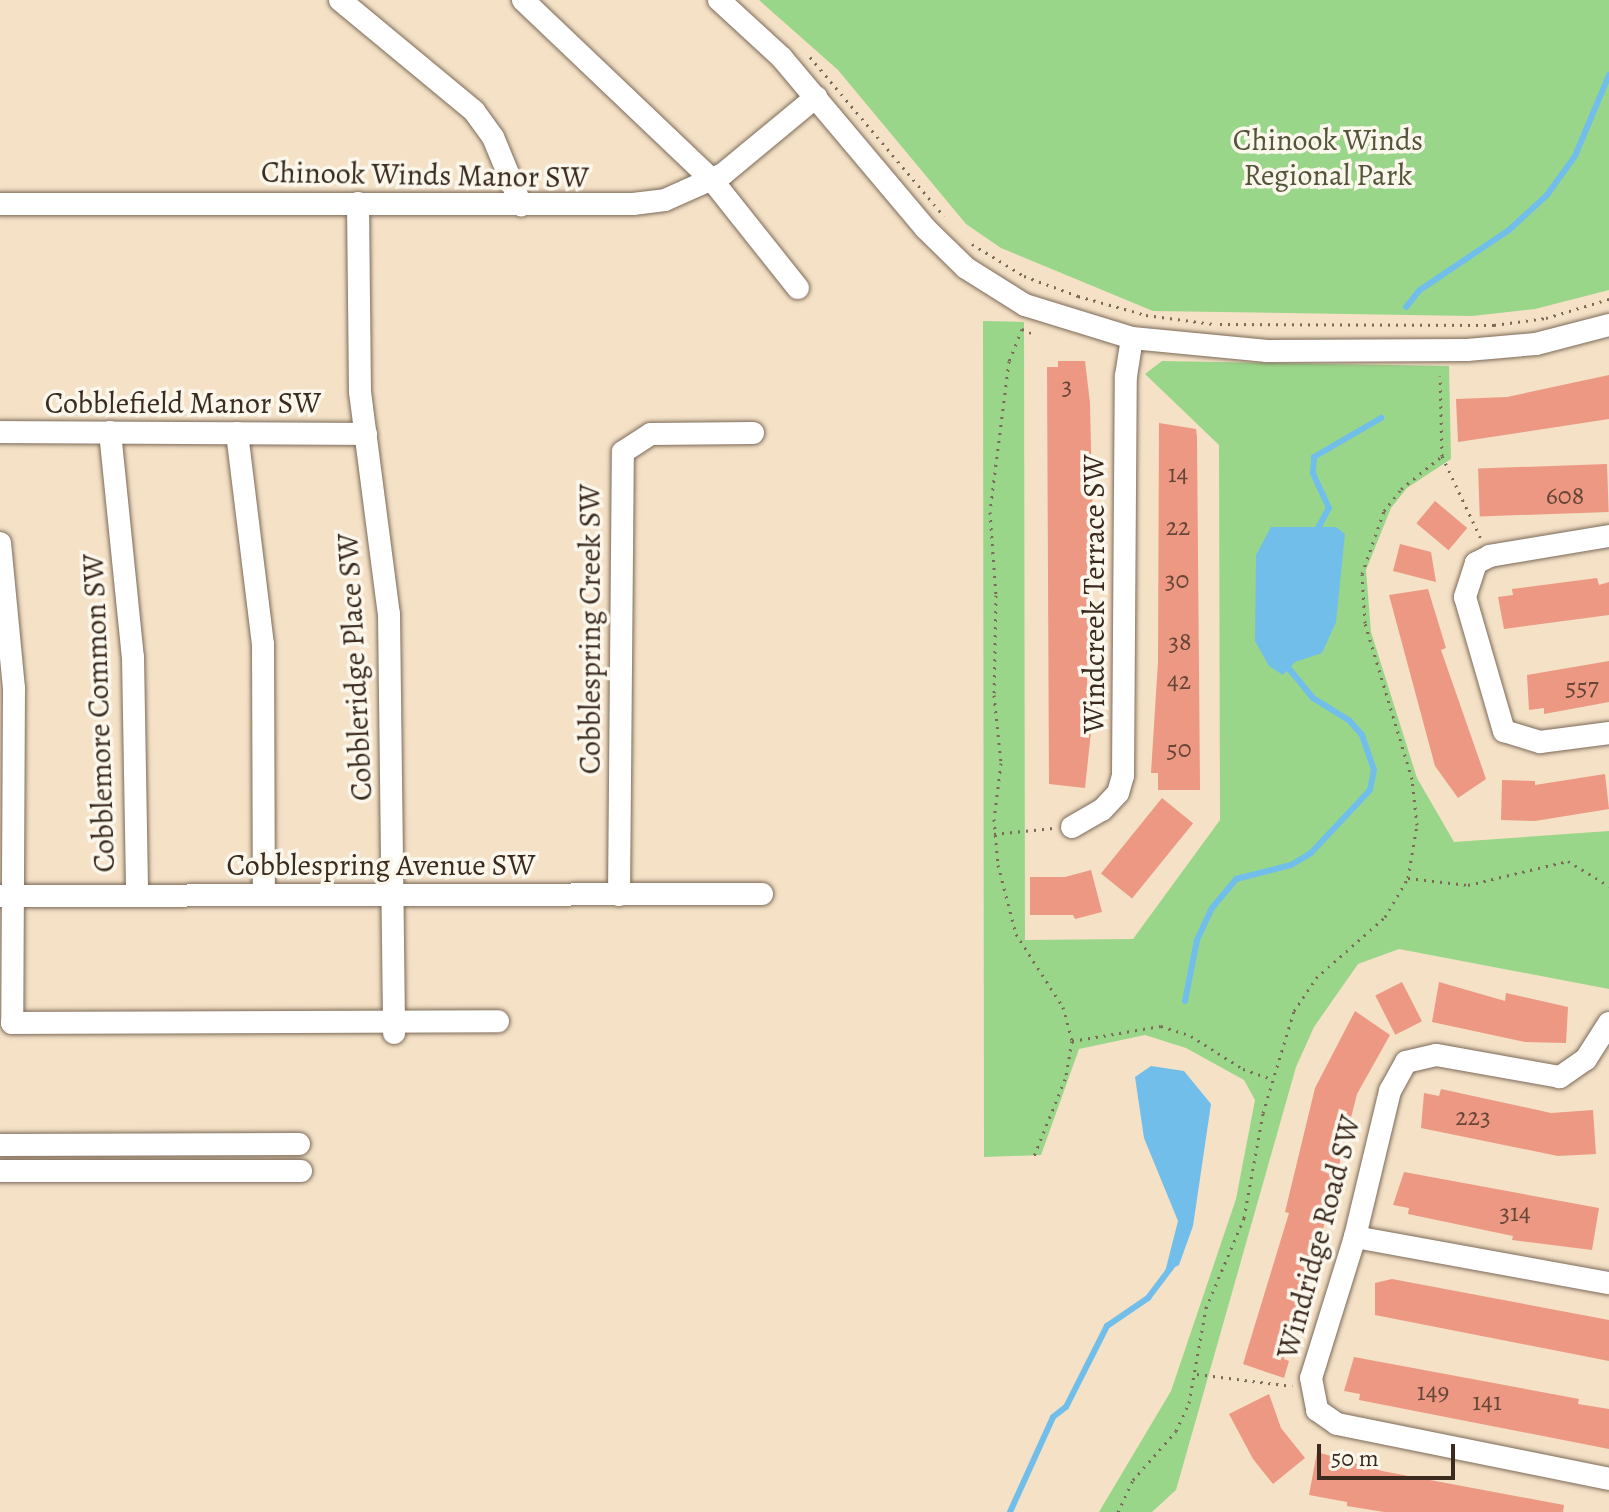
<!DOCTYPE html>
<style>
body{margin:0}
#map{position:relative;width:1609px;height:1512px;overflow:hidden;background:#f4e1c6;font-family:Alegreya,serif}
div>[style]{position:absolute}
.green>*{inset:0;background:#9ad68a}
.water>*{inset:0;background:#71beeb}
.stream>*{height:6px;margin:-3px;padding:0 3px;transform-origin:3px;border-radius:3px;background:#71beeb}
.building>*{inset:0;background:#ec9883;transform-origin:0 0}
.path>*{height:3px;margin-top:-1.5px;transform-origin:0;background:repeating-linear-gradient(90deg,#7c6a59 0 2px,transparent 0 8px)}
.roads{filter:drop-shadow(0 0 2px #7c6a59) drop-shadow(0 0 2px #7c6a59)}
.minor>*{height:22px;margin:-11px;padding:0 11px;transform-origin:11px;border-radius:11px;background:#fff}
span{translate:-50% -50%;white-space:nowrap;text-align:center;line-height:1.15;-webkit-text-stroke:7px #fbf7ec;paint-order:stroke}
.number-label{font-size:26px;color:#674637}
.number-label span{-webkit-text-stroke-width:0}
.park-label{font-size:30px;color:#535539}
.street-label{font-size:30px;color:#3b2a1e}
.scale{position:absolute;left:1317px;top:1444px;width:138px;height:36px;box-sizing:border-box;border:4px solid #3b2a1e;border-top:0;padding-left:10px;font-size:24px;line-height:28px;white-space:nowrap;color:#3b2a1e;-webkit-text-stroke:6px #fbf7ec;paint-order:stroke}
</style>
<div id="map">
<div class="green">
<i style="clip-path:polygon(759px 0,1609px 0,1609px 290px,1535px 309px,1472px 316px,1153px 311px,1001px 248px,966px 224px,838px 70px)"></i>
<i style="clip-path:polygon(983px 321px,1024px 322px,1025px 940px,1133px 939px,1220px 820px,1219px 445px,1145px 374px,1162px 361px,1449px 366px,1451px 459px,1407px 488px,1391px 508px,1366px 570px,1371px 632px,1417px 778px,1454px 842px,1609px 831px,1609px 989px,1399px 949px,1358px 964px,1314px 1027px,1296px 1067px,1176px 1490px,1152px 1512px,1099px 1512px,1171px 1391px,1236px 1199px,1255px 1100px,1244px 1080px,1186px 1048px,1145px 1035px,1079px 1049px,1041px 1155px,984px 1157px)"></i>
</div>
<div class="water">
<i style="clip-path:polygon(1271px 527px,1336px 527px,1345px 534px,1336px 622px,1322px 653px,1295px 662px,1283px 675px,1269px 666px,1255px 641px,1256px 555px)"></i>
<i style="clip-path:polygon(1151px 1066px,1184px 1071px,1211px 1104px,1193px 1226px,1179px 1265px,1165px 1272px,1178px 1221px,1144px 1138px,1135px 1077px)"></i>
</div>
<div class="stream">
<i style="left:1406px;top:307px;width:22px;rotate:-51deg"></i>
<i style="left:1420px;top:290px;width:107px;rotate:-34deg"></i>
<i style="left:1509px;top:230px;width:52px;rotate:-42.6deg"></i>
<i style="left:1547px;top:195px;width:48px;rotate:-54.3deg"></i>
<i style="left:1575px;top:156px;width:88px;rotate:-67.2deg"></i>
<i style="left:1316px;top:532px;width:27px;rotate:-62deg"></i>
<i style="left:1329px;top:508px;width:38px;rotate:-115deg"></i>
<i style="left:1313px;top:473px;width:16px;rotate:-86deg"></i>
<i style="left:1314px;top:457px;width:78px;rotate:-30.2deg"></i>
<i style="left:1185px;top:1001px;width:62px;rotate:-78.9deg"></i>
<i style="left:1197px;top:940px;width:35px;rotate:-65deg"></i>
<i style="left:1212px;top:908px;width:38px;rotate:-50deg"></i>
<i style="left:1236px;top:879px;width:57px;rotate:-14.3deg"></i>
<i style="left:1291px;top:865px;width:23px;rotate:-31deg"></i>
<i style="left:1311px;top:853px;width:86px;rotate:-46.9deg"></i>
<i style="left:1370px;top:790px;width:20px;rotate:-79deg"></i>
<i style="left:1374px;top:770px;width:37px;rotate:-109deg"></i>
<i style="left:1362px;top:735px;width:18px;rotate:-131deg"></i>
<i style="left:1350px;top:721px;width:44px;rotate:-148.1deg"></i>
<i style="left:1313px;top:698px;width:43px;rotate:-129.3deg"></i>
<i style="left:1010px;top:1512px;width:104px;rotate:-65.6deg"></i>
<i style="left:1053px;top:1417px;width:16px;rotate:-38deg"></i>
<i style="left:1066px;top:1407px;width:91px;rotate:-63.2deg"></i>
<i style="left:1107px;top:1326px;width:50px;rotate:-34.3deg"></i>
<i style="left:1148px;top:1298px;width:39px;rotate:-53deg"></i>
</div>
<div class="building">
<i style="clip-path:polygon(1058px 361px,1085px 361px,1090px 403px,1093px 538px,1089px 538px,1087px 687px,1098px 687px,1098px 732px,1091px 732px,1085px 788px,1049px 784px,1047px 367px,1058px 367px)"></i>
<i style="clip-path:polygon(1609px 375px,1609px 419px,1458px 442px,1456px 399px,1507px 397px)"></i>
<i style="clip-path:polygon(1159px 423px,1196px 429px,1197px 437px,1200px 790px,1158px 790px,1158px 773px,1151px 773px,1158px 662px)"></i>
<i style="left:1607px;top:464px;width:48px;height:129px;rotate:88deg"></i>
<i style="left:1435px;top:501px;width:42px;height:29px;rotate:40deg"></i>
<i style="clip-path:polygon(1400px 544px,1431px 552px,1436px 582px,1393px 571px)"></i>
<i style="clip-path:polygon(1597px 578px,1599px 585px,1609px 582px,1609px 615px,1504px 629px,1498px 597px,1513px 595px,1512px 589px)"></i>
<i style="clip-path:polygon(1428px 589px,1446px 648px,1441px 650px,1486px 779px,1458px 798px,1435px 766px,1389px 595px)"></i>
<i style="clip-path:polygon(1609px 661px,1609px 702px,1544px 714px,1544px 708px,1529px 710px,1527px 675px)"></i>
<i style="clip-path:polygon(1605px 774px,1609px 809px,1535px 821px,1501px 820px,1502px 780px,1535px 781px,1535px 785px)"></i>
<i style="left:1162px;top:798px;width:40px;height:97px;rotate:39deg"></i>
<i style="clip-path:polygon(1091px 870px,1102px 912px,1075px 919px,1073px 915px,1030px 915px,1030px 877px,1065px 877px)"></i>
<i style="left:1402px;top:982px;width:44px;height:30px;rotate:63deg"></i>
<i style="clip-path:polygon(1439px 982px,1505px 1001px,1506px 993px,1568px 1007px,1566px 1043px,1525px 1042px,1432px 1022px)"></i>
<i style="clip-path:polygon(1355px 1011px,1390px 1035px,1357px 1094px,1323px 1229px,1330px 1232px,1324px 1250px,1316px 1247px,1284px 1359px,1289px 1361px,1284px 1378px,1243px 1364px,1289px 1213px,1285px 1212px,1315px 1088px)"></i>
<i style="clip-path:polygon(1441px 1089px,1551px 1113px,1593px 1110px,1596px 1154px,1558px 1156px,1421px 1128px,1424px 1093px,1439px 1096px)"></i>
<i style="clip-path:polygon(1404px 1172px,1599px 1208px,1592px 1250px,1512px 1240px,1513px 1236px,1408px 1214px,1409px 1208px,1393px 1205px)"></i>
<i style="clip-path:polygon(1392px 1279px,1609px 1320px,1609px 1361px,1375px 1315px,1375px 1283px)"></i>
<i style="clip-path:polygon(1354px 1357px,1579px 1399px,1578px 1404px,1609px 1409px,1609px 1449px,1359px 1400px,1360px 1394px,1344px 1391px)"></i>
<i style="clip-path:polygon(1269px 1394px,1281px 1428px,1305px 1458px,1273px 1484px,1253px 1459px,1229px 1414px)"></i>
<i style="clip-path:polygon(1317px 1452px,1382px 1471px,1564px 1505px,1563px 1512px,1384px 1512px,1347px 1506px,1347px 1502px,1309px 1495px)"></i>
</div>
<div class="path">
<i style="left:810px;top:57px;width:208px;rotate:49.9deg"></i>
<i style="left:972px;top:244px;width:61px;rotate:31.6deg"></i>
<i style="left:1024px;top:276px;width:58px;rotate:20.3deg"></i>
<i style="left:1078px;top:296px;width:71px;rotate:15.6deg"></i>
<i style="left:1146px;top:315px;width:68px;rotate:7.7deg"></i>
<i style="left:1220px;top:324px;width:274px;rotate:0.2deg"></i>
<i style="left:1494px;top:325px;width:52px;rotate:-7.7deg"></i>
<i style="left:1546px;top:318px;width:66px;rotate:-16.8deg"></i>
<i style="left:1031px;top:333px;width:10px;rotate:-156deg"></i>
<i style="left:1022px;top:329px;width:35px;rotate:112deg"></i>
<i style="left:1009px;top:361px;width:152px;rotate:97.2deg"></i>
<i style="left:990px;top:512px;width:83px;rotate:85.9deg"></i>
<i style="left:996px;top:595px;width:100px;rotate:91.1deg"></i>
<i style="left:994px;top:695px;width:68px;rotate:84.1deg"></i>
<i style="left:1001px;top:763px;width:56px;rotate:97.1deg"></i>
<i style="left:994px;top:819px;width:46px;rotate:85deg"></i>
<i style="left:998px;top:865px;width:71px;rotate:75.4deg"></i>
<i style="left:1016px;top:934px;width:87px;rotate:57.2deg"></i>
<i style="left:1063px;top:1007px;width:35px;rotate:75deg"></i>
<i style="left:1072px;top:1041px;width:39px;rotate:100deg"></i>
<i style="left:1065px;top:1079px;width:83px;rotate:111.9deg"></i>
<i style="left:1442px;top:456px;width:92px;rotate:64.8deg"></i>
<i style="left:994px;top:834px;width:60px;rotate:-5.7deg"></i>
<i style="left:1408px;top:878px;width:60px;rotate:6.7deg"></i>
<i style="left:1468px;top:885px;width:103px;rotate:-13.5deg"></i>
<i style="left:1568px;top:861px;width:48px;rotate:31.4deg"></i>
<i style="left:1072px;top:1041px;width:90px;rotate:-9.6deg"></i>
<i style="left:1161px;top:1026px;width:32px;rotate:18deg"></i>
<i style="left:1191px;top:1036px;width:62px;rotate:32.4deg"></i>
<i style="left:1243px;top:1069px;width:31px;rotate:19deg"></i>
<i style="left:1197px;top:1374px;width:96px;rotate:7.2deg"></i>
<i style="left:1118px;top:1512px;width:35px;rotate:-65deg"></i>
<i style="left:1133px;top:1480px;width:65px;rotate:-48.7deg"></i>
<i style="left:1176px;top:1431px;width:31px;rotate:-65deg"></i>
<i style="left:1189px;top:1403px;width:97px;rotate:-79.9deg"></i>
<i style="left:1206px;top:1308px;width:98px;rotate:-67.1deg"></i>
<i style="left:1244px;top:1218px;width:107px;rotate:-79.7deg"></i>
<i style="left:1263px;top:1113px;width:107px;rotate:-73.1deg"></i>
<i style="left:1294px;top:1011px;width:40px;rotate:-56deg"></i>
<i style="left:1316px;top:978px;width:92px;rotate:-41.5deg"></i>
<i style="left:1385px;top:917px;width:45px;rotate:-59.5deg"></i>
<i style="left:1408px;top:878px;width:54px;rotate:-80.4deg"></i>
<i style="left:1417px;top:825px;width:46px;rotate:-96.2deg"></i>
<i style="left:1412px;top:779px;width:163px;rotate:-106.8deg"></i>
<i style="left:1365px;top:623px;width:49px;rotate:-93.5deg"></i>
<i style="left:1362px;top:574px;width:67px;rotate:-70.8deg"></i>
<i style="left:1384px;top:511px;width:28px;rotate:-52deg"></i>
<i style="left:1401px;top:489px;width:53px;rotate:-38.8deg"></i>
<i style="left:1442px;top:456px;width:80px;rotate:-91.4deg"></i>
</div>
<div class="roads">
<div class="minor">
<i style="left:340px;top:0;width:174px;rotate:39.6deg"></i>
<i style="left:474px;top:111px;width:32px;rotate:54deg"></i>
<i style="left:493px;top:137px;width:74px;rotate:67.6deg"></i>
<i style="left:523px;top:0;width:261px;rotate:43.6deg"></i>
<i style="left:712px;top:180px;width:138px;rotate:51.5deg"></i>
<i style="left:719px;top:0;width:86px;rotate:42.6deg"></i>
<i style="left:782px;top:58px;width:222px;rotate:49.9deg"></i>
<i style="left:925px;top:228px;width:57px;rotate:44.3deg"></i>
<i style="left:966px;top:268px;width:70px;rotate:32.1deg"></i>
<i style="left:1025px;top:305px;width:112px;rotate:17.1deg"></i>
<i style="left:1132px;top:338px;width:136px;rotate:5.5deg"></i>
<i style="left:1267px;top:351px;width:200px;rotate:-0.3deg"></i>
<i style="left:1467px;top:350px;width:69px;rotate:-5deg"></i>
<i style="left:1536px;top:344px;width:75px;rotate:-14.6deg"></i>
<i style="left:358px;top:203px;width:189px;rotate:89.4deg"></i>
<i style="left:360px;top:392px;width:224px;rotate:82.6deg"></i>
<i style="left:389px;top:614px;width:419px;rotate:89.3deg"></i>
<i style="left:0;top:204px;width:633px"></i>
<i style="left:633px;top:204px;width:32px;rotate:-7deg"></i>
<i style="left:665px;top:200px;width:64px;rotate:-24.1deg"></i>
<i style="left:723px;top:174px;width:121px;rotate:-39.6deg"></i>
<i style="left:0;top:432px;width:366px;rotate:0.3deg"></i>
<i style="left:110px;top:432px;width:226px;rotate:84.2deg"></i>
<i style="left:133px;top:657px;width:238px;rotate:89deg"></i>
<i style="left:237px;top:433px;width:213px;rotate:83deg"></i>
<i style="left:263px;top:644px;width:251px;rotate:89.8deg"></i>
<i style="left:1609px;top:536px;width:121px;rotate:170.5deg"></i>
<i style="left:1490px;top:556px;width:16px;rotate:153deg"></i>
<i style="left:1476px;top:563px;width:36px;rotate:108deg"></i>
<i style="left:1465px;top:597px;width:140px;rotate:73.8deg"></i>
<i style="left:1504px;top:731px;width:38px;rotate:17deg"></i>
<i style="left:1540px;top:742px;width:70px;rotate:-7.4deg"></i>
<i style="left:0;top:543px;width:146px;rotate:84.5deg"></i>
<i style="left:14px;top:688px;width:335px;rotate:90.3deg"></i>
<i style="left:12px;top:1023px;width:486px;rotate:-0.2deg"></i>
<i style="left:1072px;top:827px;width:34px;rotate:-30deg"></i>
<i style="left:1102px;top:810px;width:23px;rotate:-47deg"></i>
<i style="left:1118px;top:793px;width:18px;rotate:-74deg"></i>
<i style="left:1123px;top:776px;width:400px;rotate:-89.6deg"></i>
<i style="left:1126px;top:376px;width:38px;rotate:-81deg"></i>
<i style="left:619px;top:895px;width:443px;rotate:-89.5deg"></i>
<i style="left:623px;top:452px;width:33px;rotate:-33deg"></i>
<i style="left:651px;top:434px;width:102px;rotate:-0.6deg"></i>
<i style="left:0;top:896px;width:762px;rotate:-0.15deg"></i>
<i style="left:1609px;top:1023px;width:43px;rotate:122.6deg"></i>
<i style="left:1586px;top:1059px;width:32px;rotate:145deg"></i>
<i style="left:1560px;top:1077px;width:126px;rotate:-169.9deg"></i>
<i style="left:1436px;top:1055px;width:31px;rotate:167deg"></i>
<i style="left:1406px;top:1062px;width:33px;rotate:119deg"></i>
<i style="left:1390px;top:1091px;width:150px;rotate:103.5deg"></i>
<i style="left:1355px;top:1237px;width:148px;rotate:107.3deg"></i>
<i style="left:1311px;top:1378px;width:33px;rotate:79deg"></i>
<i style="left:1317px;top:1410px;width:24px;rotate:35deg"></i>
<i style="left:1337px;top:1424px;width:278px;rotate:11.4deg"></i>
<i style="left:0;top:1145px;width:299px;rotate:-0.2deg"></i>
<i style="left:0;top:1171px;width:301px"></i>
<i style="left:1355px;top:1237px;width:258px;rotate:10.3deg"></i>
</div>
</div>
<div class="number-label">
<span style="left:1067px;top:386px">3</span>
<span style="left:1178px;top:474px">14</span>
<span style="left:1565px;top:496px">608</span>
<span style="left:1178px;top:527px">22</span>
<span style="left:1177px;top:580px">30</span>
<span style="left:1180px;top:642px">38</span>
<span style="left:1179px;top:681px">42</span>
<span style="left:1582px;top:687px">557</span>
<span style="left:1179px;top:749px">50</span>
<span style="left:1473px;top:1117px">223</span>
<span style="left:1515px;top:1213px">314</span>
<span style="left:1433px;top:1392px">149</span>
<span style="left:1487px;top:1402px">141</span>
</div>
<div class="park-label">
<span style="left:1328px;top:157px">Chinook Winds<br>Regional Park</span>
</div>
<div class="street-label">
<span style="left:425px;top:175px;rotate:1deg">Chinook Winds Manor SW</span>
<span style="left:183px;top:403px">Cobblefield Manor SW</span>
<span style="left:1094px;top:594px;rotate:-90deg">Windcreek Terrace SW</span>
<span style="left:590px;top:629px;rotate:-90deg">Cobblespring Creek SW</span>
<span style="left:355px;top:667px;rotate:-93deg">Cobbleridge Place SW</span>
<span style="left:99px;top:713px;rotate:-92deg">Cobblemore Common SW</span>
<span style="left:381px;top:865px">Cobblespring Avenue SW</span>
<span style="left:1319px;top:1237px;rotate:-75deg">Windridge Road SW</span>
</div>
<div class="scale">50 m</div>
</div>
